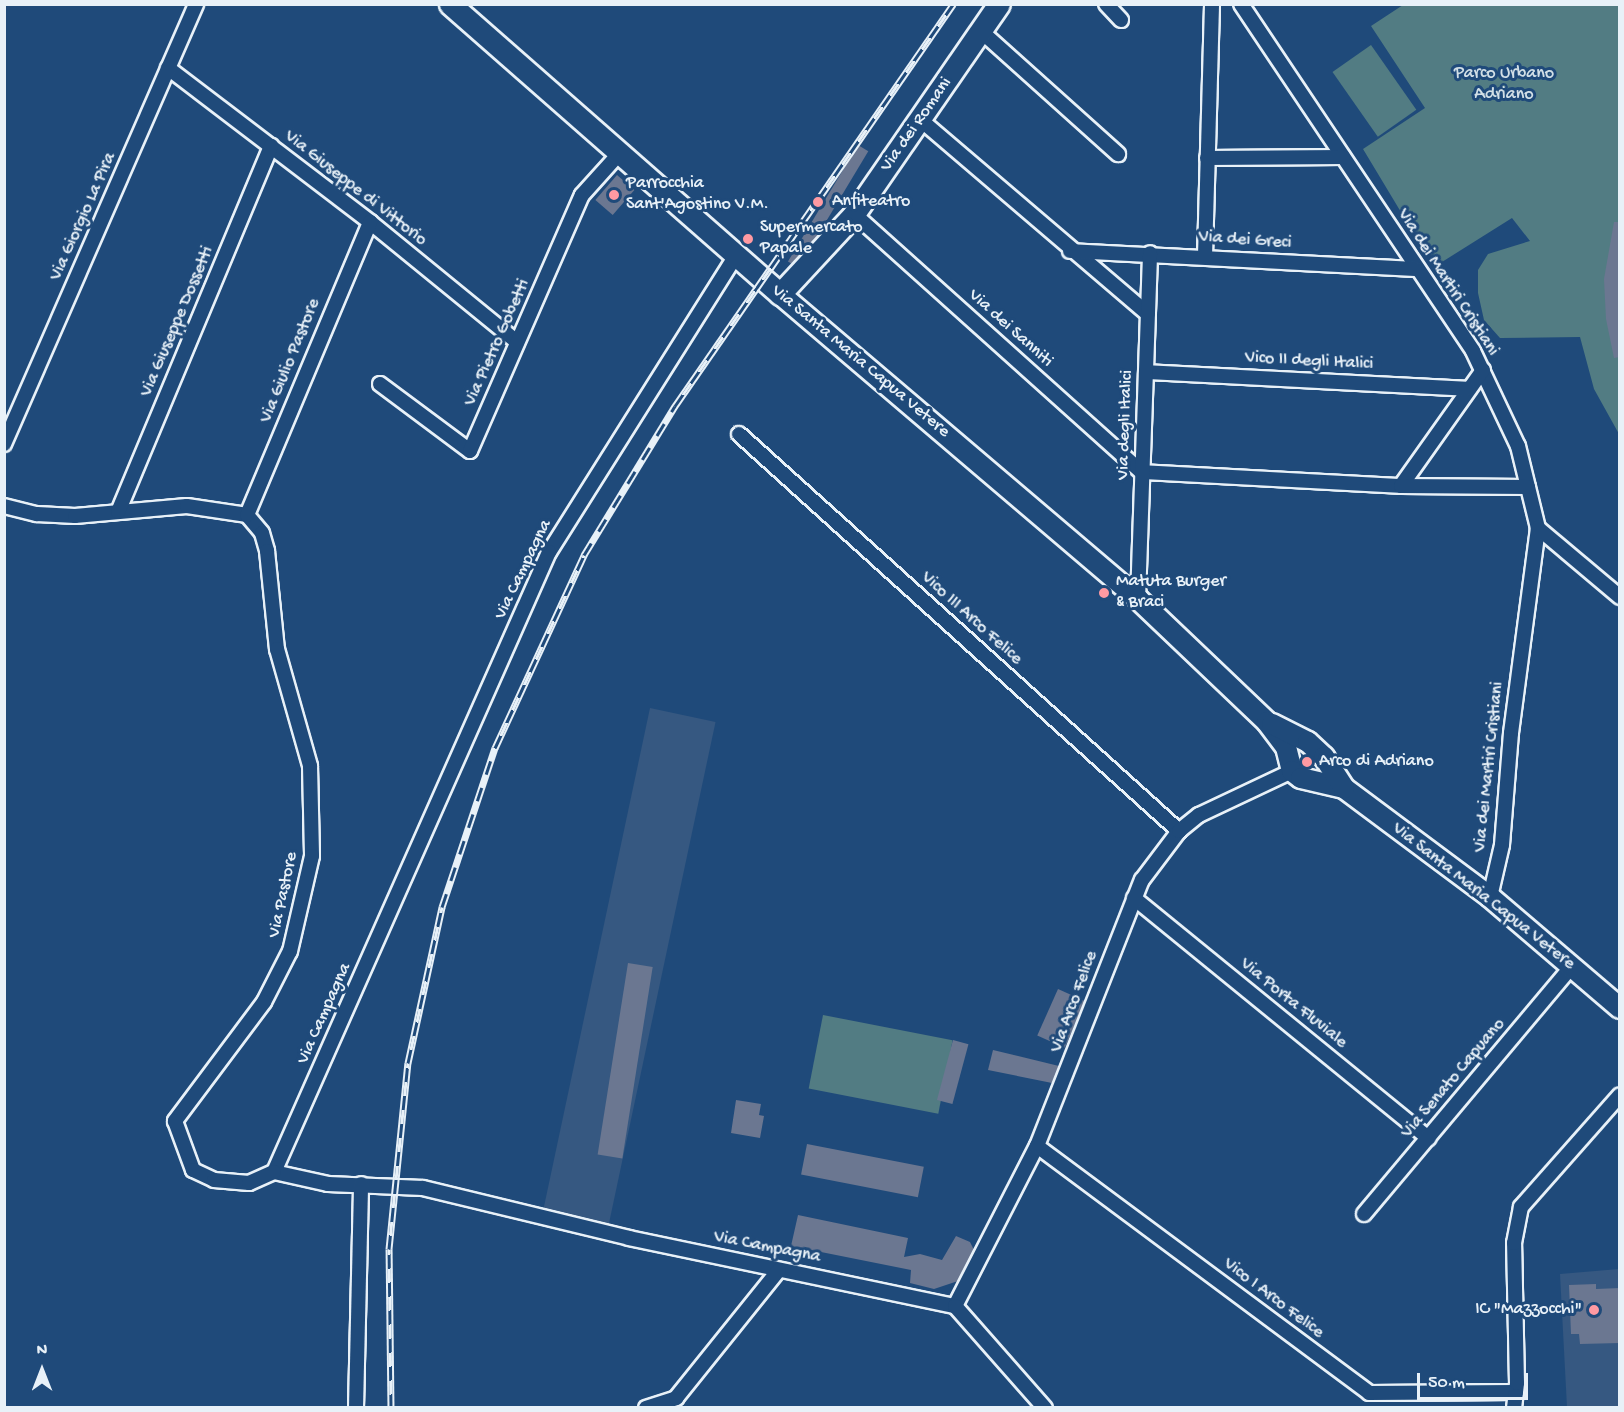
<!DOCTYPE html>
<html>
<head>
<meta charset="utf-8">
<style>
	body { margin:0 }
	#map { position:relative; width:1624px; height:1412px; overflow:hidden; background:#1f4a7a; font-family:"Gochi Hand",sans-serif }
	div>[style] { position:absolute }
	.built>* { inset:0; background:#365881; transform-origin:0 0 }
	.green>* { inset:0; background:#527c83; transform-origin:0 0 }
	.building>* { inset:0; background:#6b7791; transform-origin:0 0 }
	.roads { filter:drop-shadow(2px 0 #e8f1f8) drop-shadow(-2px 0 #e8f1f8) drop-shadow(0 2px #e8f1f8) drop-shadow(0 -2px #e8f1f8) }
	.street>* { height:14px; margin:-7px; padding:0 7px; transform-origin:7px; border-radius:7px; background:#1f4a7a }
	.secondary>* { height:20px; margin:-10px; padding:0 10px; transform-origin:10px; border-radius:10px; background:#1f4a7a }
	.primary>* { height:21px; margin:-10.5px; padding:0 10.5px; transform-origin:10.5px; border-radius:10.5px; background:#1f4a7a }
	.rail>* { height:7px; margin-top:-3.5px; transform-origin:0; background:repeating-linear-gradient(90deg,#1f4a7a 0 14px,#e8f1f8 0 28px); box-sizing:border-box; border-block:2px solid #e8f1f8 }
	.dots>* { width:16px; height:16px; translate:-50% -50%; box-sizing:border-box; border:3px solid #1f4a7a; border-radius:50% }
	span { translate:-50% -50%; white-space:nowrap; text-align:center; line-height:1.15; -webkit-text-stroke:6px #1f4a7a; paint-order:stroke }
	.park-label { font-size:18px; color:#d2dfe6 }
	.street-label { font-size:18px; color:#e8f1f8 }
	.poi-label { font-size:18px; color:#e8f1f8 }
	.left { translate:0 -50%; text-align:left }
	.right { translate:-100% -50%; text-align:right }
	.frame { position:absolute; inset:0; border:6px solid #e8f1f8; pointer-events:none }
	.north { position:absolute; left:12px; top:1340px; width:60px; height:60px; -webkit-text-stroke:4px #1f4a7a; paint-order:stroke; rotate:0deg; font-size:16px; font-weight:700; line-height:24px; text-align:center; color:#e8f1f8 }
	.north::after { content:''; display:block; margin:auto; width:21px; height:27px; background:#e8f1f8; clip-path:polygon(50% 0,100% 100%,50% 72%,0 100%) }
	.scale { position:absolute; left:1417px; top:1373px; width:111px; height:27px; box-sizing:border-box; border:3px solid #e8f1f8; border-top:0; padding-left:8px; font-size:18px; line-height:21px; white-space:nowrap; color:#e8f1f8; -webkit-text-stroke:4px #1f4a7a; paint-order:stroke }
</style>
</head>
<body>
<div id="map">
	<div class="built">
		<i style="left:650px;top:708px;width:67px;height:513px;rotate:12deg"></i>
		<i style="clip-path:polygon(1619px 1269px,1619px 1407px,1567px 1407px,1560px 1274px)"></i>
	</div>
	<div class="green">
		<i style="clip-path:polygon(1403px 5px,1619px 5px,1619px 434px,1594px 389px,1580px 337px,1500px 338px,1484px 320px,1478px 293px,1478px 270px,1488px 254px,1530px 241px,1512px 218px,1434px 267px,1363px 149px,1425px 108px,1371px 26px)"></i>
		<i style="left:1371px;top:45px;width:79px;height:47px;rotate:55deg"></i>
		<i style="left:823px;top:1015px;width:132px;height:75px;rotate:11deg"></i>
	</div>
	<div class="building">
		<i style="left:858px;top:145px;width:12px;height:136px;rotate:31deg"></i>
		<i style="left:617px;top:175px;width:23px;height:33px;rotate:41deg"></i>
		<i style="clip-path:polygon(1614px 222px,1620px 222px,1620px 357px,1614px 358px,1606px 319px,1604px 279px)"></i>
		<i style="left:628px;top:963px;width:25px;height:194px;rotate:9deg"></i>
		<i style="left:1058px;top:989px;width:30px;height:51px;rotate:24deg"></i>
		<i style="left:953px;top:1040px;width:16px;height:62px;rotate:15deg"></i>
		<i style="clip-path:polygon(993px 1050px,1059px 1066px,1052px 1083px,988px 1070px)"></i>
		<i style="clip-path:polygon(736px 1100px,761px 1104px,759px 1115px,764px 1116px,760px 1138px,731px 1133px)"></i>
		<i style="left:807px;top:1144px;width:119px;height:31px;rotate:11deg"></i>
		<i style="clip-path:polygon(798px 1215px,908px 1238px,904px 1257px,920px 1254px,942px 1260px,956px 1236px,970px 1242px,974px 1250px,958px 1281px,934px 1289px,910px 1283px,911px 1270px,791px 1246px)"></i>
		<i style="clip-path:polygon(1596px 1284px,1596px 1289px,1620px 1288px,1620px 1343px,1580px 1344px,1579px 1334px,1571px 1334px,1569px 1285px)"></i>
	</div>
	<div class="roads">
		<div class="street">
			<i style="left:1106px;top:4px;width:22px;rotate:47deg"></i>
			<i style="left:1241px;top:4px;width:417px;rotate:56.2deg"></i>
			<i style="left:1473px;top:351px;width:105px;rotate:64.7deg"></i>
			<i style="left:1518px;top:446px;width:84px;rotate:76.3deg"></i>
			<i style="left:1538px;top:528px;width:207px;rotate:97.5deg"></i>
			<i style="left:1511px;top:733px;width:112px;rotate:94.6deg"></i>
			<i style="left:1502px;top:845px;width:53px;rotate:103deg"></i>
			<i style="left:982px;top:32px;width:183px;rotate:41.9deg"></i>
			<i style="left:168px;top:68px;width:254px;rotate:37.3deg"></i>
			<i style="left:370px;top:222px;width:190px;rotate:39.2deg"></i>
			<i style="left:922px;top:121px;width:297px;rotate:40.5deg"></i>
			<i style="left:1207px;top:158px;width:136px;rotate:-0.4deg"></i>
			<i style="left:854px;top:214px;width:387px;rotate:41.9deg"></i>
			<i style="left:1142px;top:472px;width:259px;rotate:3.1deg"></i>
			<i style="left:1070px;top:251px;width:348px;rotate:3deg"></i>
			<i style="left:1205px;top:256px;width:252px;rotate:-88.4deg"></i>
			<i style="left:735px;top:257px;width:349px;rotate:122.2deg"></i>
			<i style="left:549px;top:552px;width:678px;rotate:113.92deg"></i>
			<i style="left:274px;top:1172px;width:55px;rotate:12.5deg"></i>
			<i style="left:328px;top:1184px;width:95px;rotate:2.4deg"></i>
			<i style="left:423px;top:1188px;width:212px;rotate:13.6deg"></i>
			<i style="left:629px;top:1238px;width:333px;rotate:11.8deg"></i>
			<i style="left:1483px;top:370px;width:142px;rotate:125.3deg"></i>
			<i style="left:1401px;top:486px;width:127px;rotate:0.5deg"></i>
			<i style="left:1146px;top:372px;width:323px;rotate:3deg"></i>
			<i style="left:380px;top:384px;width:112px;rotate:36.7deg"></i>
			<i style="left:470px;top:451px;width:279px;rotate:-66.4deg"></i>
			<i style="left:582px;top:195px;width:54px;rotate:-48deg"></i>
			<i style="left:739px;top:434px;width:593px;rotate:42.06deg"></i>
			<i style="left:4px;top:444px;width:480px;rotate:-66.4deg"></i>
			<i style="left:4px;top:506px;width:34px;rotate:14deg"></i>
			<i style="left:37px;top:514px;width:38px;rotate:3deg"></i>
			<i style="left:75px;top:516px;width:112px;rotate:-5.1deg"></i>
			<i style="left:187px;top:506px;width:61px;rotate:8.5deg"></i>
			<i style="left:247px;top:515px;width:23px;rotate:50deg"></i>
			<i style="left:262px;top:533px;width:19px;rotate:74deg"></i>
			<i style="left:267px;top:551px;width:99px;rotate:84.2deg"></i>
			<i style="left:277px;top:649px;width:122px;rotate:74.2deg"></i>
			<i style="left:310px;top:766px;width:90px;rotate:88.7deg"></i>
			<i style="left:312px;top:856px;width:98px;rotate:103deg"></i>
			<i style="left:290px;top:951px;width:57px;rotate:117deg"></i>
			<i style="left:264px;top:1002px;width:149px;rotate:126.8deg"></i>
			<i style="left:175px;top:1121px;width:52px;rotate:69.8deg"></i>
			<i style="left:193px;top:1170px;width:23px;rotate:25deg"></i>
			<i style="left:214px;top:1180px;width:35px;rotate:5deg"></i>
			<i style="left:249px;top:1183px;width:27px;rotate:-24deg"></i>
			<i style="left:118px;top:512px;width:397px;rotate:-67.3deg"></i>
			<i style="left:247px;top:515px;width:318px;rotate:-67.2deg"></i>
			<i style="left:1538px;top:528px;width:107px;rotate:40.1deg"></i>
			<i style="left:1138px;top:599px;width:346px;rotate:-88deg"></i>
			<i style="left:1134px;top:898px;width:380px;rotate:39.2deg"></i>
			<i style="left:1037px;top:1146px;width:414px;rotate:36.6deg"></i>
			<i style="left:1369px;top:1393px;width:147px;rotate:-0.4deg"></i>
			<i style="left:1364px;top:1214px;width:322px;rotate:-50deg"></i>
			<i style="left:955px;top:1306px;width:180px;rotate:-62.9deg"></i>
			<i style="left:1037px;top:1146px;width:286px;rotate:-68.5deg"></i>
			<i style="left:1142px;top:880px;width:61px;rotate:-52.9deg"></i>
			<i style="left:1179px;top:831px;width:26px;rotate:-39deg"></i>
			<i style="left:1199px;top:815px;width:103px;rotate:-25.3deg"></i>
			<i style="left:955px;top:1306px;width:136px;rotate:48.6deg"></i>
			<i style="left:356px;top:1408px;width:224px;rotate:-88.7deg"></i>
			<i style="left:646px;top:1408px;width:32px;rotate:-18deg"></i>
			<i style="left:676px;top:1398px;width:164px;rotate:-51.2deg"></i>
			<i style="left:1514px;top:1408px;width:25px;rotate:-83deg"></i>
			<i style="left:1517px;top:1383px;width:140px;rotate:-91.2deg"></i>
			<i style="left:1514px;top:1243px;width:37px;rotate:-79deg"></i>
			<i style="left:1521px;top:1207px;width:149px;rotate:-48.5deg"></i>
		</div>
		<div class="secondary">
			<i style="left:780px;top:294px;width:470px;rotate:40.4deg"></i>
			<i style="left:1138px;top:599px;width:178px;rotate:43.6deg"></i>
			<i style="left:1267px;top:722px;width:31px;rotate:53deg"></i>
			<i style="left:1286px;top:747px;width:25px;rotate:76deg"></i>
			<i style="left:1292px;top:771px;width:11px;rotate:38deg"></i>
			<i style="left:1301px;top:778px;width:44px;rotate:13.1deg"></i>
			<i style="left:1344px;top:788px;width:182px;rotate:36.7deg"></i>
			<i style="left:1490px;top:897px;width:171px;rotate:40.5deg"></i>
			<i style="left:1272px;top:724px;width:40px;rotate:26.6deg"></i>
			<i style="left:1308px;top:742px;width:22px;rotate:43deg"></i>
			<i style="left:1324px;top:757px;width:37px;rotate:57deg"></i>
		</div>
		<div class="primary">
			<i style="left:450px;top:4px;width:439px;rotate:41.3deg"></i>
			<i style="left:780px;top:294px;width:109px;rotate:-47.2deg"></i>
			<i style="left:854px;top:214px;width:255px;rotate:-55.4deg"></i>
		</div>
	</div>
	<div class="rail">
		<i style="left:391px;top:1408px;width:159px;rotate:-90.7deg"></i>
		<i style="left:389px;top:1249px;width:187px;rotate:-84.2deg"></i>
		<i style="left:408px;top:1063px;width:160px;rotate:-77.7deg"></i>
		<i style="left:442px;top:907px;width:168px;rotate:-71.6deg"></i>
		<i style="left:495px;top:748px;width:213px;rotate:-65.2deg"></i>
		<i style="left:584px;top:555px;width:175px;rotate:-58.6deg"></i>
		<i style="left:675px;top:406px;width:489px;rotate:-55.3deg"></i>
	</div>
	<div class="dots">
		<i style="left:614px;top:195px;background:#ff9aa2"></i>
		<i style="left:818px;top:202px;background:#ff9aa2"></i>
		<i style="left:748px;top:239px;background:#ff9aa2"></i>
		<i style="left:1104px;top:593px;background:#ff9aa2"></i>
		<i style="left:1307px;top:762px;background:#ff9aa2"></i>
		<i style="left:1594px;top:1310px;background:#ff9aa2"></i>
	</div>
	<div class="park-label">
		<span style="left:1504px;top:85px">Parco Urbano<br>Adriano</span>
	</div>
	<div class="street-label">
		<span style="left:917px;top:125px;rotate:-55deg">Via dei Romani</span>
		<span style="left:355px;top:189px;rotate:38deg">Via Giuseppe di Vittorio</span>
		<span style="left:84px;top:217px;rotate:-66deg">Via Giorgio La Pira</span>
		<span style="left:1245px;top:241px;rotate:4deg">Via dei Greci</span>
		<span style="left:1447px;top:283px;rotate:57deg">Via dei Martiri Cristiani</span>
		<span style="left:178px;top:322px;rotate:-67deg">Via Giuseppe Dossetti</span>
		<span style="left:1010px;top:329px;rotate:42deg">Via dei Sanniti</span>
		<span style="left:498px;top:343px;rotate:-66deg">Via Pietro Gobetti</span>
		<span style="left:291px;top:361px;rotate:-68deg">Via Giulio Pastore</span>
		<span style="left:860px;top:362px;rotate:40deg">Via Santa Maria Capua Vetere</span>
		<span style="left:1309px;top:362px;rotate:3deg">Vico II degli Italici</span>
		<span style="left:1126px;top:425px;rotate:-88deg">Via degli Italici</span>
		<span style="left:524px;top:570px;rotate:-64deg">Via Campagna</span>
		<span style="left:971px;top:619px;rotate:42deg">Vico III Arco Felice</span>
		<span style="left:1490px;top:767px;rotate:-84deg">Via dei Martiri Cristiani</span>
		<span style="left:284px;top:895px;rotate:-78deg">Via Pastore</span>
		<span style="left:1483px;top:897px;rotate:38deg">Via Santa Maria Capua Vetere</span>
		<span style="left:1075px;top:1002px;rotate:-70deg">Via Arco Felice</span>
		<span style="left:1293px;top:1004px;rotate:39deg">Via Porta Fluviale</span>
		<span style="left:325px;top:1014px;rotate:-66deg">Via Campagna</span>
		<span style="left:1454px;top:1079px;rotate:-50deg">Via Senato Capuano</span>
		<span style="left:767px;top:1248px;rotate:11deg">Via Campagna</span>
		<span style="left:1273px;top:1299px;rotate:37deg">Vico I Arco Felice</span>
	</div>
	<div class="poi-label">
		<span class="left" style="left:626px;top:195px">Parrocchia<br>Sant'Agostino V.M.</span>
		<span class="left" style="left:832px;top:202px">Anfiteatro</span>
		<span class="left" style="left:760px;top:239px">Supermercato<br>Papale</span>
		<span class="left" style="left:1116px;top:593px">Matuta Burger<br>&amp; Braci</span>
		<span class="left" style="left:1319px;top:762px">Arco di Adriano</span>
		<span class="right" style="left:1582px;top:1310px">IC "Mazzocchi"</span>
	</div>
	<div class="frame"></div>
	<div class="north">N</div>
	<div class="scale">50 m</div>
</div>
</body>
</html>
